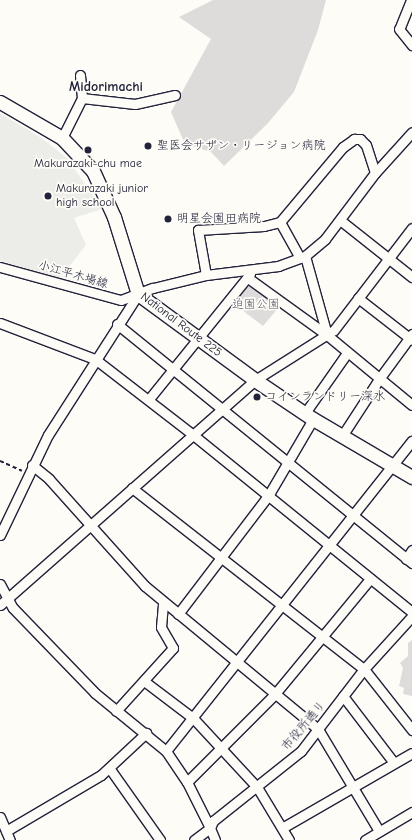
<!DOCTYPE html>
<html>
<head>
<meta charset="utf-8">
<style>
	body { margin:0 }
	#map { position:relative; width:412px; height:840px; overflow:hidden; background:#fdfcf7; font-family:"Comic Neue","Klee One",sans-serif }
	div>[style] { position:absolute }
	.built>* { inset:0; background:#ecece9 }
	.green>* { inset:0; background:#dddcdb }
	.path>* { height:1.5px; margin-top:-0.75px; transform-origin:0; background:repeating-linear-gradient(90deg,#22223b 0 4px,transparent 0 7px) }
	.roads { filter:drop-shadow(1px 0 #22223b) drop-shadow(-1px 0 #22223b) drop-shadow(0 1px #22223b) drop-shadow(0 -1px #22223b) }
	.minor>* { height:9px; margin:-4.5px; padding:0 4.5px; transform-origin:4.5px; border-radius:4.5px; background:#fdfcf7 }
	.highway>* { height:13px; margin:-6.5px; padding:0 6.5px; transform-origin:6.5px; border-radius:6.5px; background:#fdfcf7 }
	.dots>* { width:11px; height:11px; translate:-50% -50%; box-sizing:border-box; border:2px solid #fdfcf7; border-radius:50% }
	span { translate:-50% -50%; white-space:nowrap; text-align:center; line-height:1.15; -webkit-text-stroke:3.5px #fdfcf7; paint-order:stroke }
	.poi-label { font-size:12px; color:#22223b }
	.left { translate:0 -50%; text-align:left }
	.street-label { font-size:12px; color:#22223b }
	.park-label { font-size:12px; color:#5a5a6b }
	.quarter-label { font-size:14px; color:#22223b; font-weight:700 }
</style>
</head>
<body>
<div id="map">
	<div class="built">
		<i style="clip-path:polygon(0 113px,43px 139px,68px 159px,102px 209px,74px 218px,86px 245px,60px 278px,0 261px)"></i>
	</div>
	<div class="green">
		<i style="clip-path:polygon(213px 0,326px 0,318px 30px,294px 92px,268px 123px,224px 166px,211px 152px,185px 144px,171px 112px,211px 39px,179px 17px)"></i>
		<i style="clip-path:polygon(253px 286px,279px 307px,263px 326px,233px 303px,246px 287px)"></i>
		<i style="clip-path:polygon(412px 640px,412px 696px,403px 694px,404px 688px,399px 686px,403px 668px,400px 663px,408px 656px,408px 643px)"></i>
	</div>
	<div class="path">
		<i style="left:0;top:461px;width:24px;rotate:24deg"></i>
	</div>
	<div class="roads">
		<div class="minor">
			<i style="left:411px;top:0;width:31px;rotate:112deg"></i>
			<i style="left:399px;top:29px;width:21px;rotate:51deg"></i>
			<i style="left:82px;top:98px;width:53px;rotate:6.5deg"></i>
			<i style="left:135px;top:104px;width:41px;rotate:-12.7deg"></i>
			<i style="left:62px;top:138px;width:45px;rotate:-63.4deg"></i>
			<i style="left:82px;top:98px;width:23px;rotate:-95deg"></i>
			<i style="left:340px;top:220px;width:92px;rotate:38.4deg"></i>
			<i style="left:280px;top:222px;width:41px;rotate:60.9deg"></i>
			<i style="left:305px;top:256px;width:82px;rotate:74.4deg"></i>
			<i style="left:0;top:267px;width:125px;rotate:15.3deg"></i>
			<i style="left:121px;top:300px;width:34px;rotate:-21deg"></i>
			<i style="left:153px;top:288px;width:55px;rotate:-13.8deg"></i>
			<i style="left:206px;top:275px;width:73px;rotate:-7.1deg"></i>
			<i style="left:278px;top:266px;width:29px;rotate:-20deg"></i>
			<i style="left:305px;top:256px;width:26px;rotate:-40deg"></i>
			<i style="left:325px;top:239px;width:83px;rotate:-52.9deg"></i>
			<i style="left:375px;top:173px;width:55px;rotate:-47.9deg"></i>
			<i style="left:206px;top:275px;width:46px;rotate:-100.1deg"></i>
			<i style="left:198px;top:230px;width:66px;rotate:-3.5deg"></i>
			<i style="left:264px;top:226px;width:16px;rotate:-14deg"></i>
			<i style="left:280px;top:222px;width:98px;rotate:-50deg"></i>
			<i style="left:343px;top:147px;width:14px;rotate:-36deg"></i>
			<i style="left:354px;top:139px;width:6px"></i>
			<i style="left:360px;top:139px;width:8px;rotate:45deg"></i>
			<i style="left:366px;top:145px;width:29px;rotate:72deg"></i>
			<i style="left:248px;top:278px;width:97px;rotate:35.8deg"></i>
			<i style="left:327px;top:335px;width:110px;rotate:39.5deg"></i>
			<i style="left:358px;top:298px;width:68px;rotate:37.9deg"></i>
			<i style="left:0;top:323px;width:102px;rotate:20.8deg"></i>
			<i style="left:95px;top:359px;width:123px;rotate:37.7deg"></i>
			<i style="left:192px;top:434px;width:283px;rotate:39deg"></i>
			<i style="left:117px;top:324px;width:380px;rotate:39deg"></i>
			<i style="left:149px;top:399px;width:161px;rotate:-51.1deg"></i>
			<i style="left:305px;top:413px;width:73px;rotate:-55deg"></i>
			<i style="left:342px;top:436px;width:68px;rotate:-57deg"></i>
			<i style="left:379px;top:379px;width:56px;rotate:-53.7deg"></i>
			<i style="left:32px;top:465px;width:22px;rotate:39deg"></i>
			<i style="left:49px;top:479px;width:144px;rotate:48.1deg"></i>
			<i style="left:145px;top:586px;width:224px;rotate:39.6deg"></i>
			<i style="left:318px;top:729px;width:119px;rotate:59.1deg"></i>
			<i style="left:132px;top:488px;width:294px;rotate:38deg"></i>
			<i style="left:364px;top:669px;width:78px;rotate:51.8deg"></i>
			<i style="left:0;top:535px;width:111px;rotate:-64.4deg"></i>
			<i style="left:48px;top:435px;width:167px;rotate:-57.4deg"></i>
			<i style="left:406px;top:559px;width:11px;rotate:-56deg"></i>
			<i style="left:0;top:584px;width:27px;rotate:62deg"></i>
			<i style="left:13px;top:608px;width:118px;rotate:46deg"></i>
			<i style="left:95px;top:693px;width:92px;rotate:39.2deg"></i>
			<i style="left:166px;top:751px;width:37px;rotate:56deg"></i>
			<i style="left:187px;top:782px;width:51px;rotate:63.4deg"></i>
			<i style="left:210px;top:828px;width:20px;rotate:143deg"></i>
			<i style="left:0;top:605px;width:340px;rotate:-41.4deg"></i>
			<i style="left:255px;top:380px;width:93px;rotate:-32.3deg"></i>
			<i style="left:334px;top:330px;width:128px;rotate:-52.6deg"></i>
			<i style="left:178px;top:614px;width:148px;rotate:-52.7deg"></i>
			<i style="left:268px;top:496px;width:89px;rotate:-59.7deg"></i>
			<i style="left:144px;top:681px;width:61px;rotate:37.1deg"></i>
			<i style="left:193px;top:718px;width:94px;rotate:47.2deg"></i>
			<i style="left:257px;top:787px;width:62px;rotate:58.9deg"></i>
			<i style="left:343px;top:696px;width:84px;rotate:52.7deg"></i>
			<i style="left:116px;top:711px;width:85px;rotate:-47.9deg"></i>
			<i style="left:173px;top:648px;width:24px;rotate:-120deg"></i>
			<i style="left:161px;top:627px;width:25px;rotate:-85deg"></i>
			<i style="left:166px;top:751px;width:396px;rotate:-51.6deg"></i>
			<i style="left:110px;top:769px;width:87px;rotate:54.8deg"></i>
			<i style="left:187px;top:782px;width:123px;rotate:-45deg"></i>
			<i style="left:274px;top:695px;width:151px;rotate:-50.4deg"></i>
			<i style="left:0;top:817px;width:25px;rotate:67deg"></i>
			<i style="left:282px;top:828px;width:150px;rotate:-30deg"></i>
			<i style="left:6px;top:831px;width:110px;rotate:-30.5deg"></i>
			<i style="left:101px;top:775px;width:62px;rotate:-43deg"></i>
			<i style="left:215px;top:840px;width:13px;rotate:-113deg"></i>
			<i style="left:210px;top:828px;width:8px;rotate:-67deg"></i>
			<i style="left:213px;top:821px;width:112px;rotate:-38.5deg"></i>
			<i style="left:301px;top:751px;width:103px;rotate:-52.5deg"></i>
			<i style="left:364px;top:669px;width:72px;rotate:-47.8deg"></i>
			<i style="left:365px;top:840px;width:55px;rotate:-30.8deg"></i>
		</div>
		<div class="highway">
			<i style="left:0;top:102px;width:72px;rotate:30.1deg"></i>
			<i style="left:62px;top:138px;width:45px;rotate:46.8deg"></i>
			<i style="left:93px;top:171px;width:51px;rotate:65.5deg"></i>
			<i style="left:114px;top:217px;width:81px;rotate:72.7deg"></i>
			<i style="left:138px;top:294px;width:145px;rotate:36.3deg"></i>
			<i style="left:255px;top:380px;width:70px;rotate:33.9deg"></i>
			<i style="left:313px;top:419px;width:115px;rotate:30.4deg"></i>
		</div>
	</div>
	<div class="dots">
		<i style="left:148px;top:146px;background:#22223b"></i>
		<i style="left:88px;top:150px;background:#22223b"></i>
		<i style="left:48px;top:196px;background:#22223b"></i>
		<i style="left:168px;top:219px;background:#22223b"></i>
		<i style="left:257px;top:397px;background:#22223b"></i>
	</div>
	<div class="poi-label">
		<span class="left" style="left:157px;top:146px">聖医会サザン・リージョン病院</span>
		<span style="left:88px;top:164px">Makurazaki-chu mae</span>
		<span class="left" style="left:56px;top:196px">Makurazaki junior<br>high school</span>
		<span class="left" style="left:177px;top:219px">明星会園田病院</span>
		<span class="left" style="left:265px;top:397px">コインランドリー深水</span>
	</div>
	<div class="street-label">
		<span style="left:73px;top:275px;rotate:16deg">小江平木場線</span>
		<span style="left:181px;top:325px;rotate:37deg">National Route 225</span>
		<span style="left:304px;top:726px;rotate:-50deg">市役所通り</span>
	</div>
	<div class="park-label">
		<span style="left:256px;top:305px">迫園公園</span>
	</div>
	<div class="quarter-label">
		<span style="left:106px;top:87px">Midorimachi</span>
	</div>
</div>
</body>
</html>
